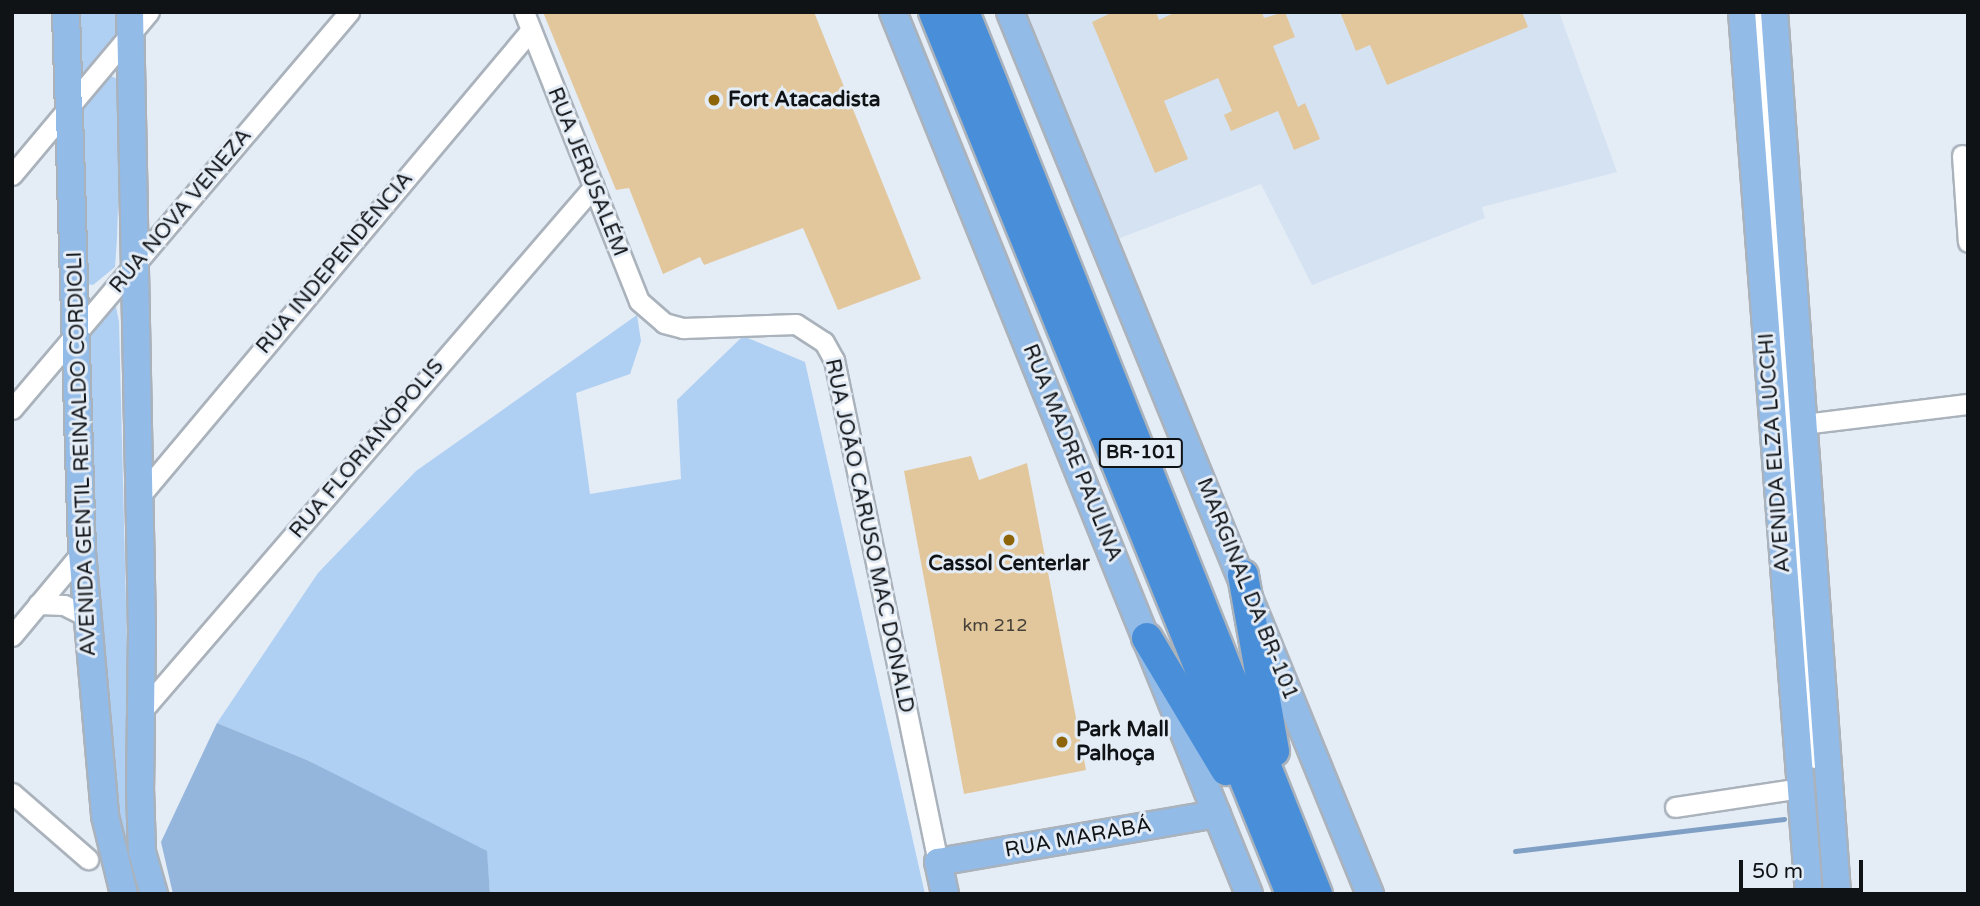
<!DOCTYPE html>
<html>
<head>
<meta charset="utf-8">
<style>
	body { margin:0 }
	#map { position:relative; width:1980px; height:906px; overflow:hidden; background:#e4ecf6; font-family:"Varela Round",sans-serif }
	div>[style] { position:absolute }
	.built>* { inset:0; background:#d5e2f2 }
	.green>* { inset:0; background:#afcff3 }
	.forest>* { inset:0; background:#95b6dc }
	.stream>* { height:5px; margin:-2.5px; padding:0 2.5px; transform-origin:2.5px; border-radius:2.5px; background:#7fa0c4 }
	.building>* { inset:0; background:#e3c79c }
	.roads { filter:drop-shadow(2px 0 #aab2bc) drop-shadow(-2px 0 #aab2bc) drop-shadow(0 2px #aab2bc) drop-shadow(0 -2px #aab2bc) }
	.minor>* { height:19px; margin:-9.5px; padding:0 9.5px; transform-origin:9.5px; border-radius:9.5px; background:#fff }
	.major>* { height:26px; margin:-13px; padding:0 13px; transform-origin:13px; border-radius:13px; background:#92bbe8 }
	.highway>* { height:30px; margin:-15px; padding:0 15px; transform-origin:15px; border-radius:15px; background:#498ed8 }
	.dots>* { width:19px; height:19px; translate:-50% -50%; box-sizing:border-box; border:4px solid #e4ecf6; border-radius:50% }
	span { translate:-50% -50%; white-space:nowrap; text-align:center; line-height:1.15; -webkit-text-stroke:6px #e4ecf6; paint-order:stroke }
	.number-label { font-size:18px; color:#454038 }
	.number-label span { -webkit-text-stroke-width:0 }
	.shield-label span { padding:2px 5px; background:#e4ecf6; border:2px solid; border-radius:5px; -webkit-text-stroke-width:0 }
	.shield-label { font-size:19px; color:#101316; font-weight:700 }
	.poi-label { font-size:21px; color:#101316; font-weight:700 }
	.left { translate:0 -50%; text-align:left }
	.street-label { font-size:21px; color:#101316 }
	.frame { position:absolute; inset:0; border:14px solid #101316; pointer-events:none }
	.scale { position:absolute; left:1739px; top:860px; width:124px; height:32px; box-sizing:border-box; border:4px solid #101316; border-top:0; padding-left:9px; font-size:21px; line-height:24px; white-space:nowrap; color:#101316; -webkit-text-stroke:5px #e4ecf6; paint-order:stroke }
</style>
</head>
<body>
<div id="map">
	<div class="built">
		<i style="clip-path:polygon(1019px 12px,1559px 12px,1617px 172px,1482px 207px,1485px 218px,1312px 285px,1261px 184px,1115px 240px)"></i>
	</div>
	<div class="green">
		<i style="clip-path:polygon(72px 12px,121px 12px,117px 37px,78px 83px)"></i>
		<i style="clip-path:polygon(106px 74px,122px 81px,117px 238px,115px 267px,93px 285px,87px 284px,78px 106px)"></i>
		<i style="clip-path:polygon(115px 302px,119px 322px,129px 725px,138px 879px,120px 835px,96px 642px,83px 334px)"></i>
		<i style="clip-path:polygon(637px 315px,641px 341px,630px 374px,576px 393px,590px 494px,681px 479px,677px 400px,743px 336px,805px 362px,925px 894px,490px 894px,487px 856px,307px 760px,217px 723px,318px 573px,416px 471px)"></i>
	</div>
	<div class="forest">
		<i style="clip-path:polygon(217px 723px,307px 760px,487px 851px,490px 894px,173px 894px,161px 842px)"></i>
	</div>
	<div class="stream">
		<i style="left:1515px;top:851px;width:271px;rotate:-6.8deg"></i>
	</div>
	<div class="building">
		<i style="clip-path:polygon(543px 12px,814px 12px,921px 279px,838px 310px,803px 228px,704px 265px,700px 257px,663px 274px,629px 188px,616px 190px)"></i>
		<i style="clip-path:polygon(1113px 12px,1156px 12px,1159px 20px,1176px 12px,1262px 12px,1264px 18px,1285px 12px,1295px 37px,1273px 46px,1298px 107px,1305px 103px,1320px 139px,1294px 150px,1278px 111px,1231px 131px,1224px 115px,1232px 111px,1218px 78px,1164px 101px,1188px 159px,1155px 173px,1092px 22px)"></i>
		<i style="clip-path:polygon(1340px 12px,1522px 12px,1528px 27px,1387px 85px,1370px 45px,1356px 51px)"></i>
		<i style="clip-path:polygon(971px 456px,979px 480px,1027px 463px,1086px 770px,964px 794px,904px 471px)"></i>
	</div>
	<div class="roads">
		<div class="minor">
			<i style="left:524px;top:12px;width:311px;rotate:68.3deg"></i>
			<i style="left:639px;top:301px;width:33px;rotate:41deg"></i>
			<i style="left:664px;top:323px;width:20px;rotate:15deg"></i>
			<i style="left:683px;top:328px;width:113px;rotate:-2deg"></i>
			<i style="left:796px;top:324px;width:33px;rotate:33deg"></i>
			<i style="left:824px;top:342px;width:21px;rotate:61deg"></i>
			<i style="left:834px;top:360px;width:513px;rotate:78.3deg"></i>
			<i style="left:1757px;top:12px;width:748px;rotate:85.63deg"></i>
			<i style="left:1962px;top:155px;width:87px;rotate:86.1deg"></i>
			<i style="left:12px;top:175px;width:213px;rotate:-50deg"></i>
			<i style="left:12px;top:409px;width:521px;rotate:-49.67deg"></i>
			<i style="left:1804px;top:424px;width:165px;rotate:-7deg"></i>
			<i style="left:140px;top:496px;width:607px;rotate:-50.01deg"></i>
			<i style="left:38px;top:604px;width:26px;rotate:2deg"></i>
			<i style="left:64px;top:605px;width:25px;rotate:27deg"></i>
			<i style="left:12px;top:636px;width:109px;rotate:-50.2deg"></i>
			<i style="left:141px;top:712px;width:694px;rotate:-49.26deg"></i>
			<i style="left:12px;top:793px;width:101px;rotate:41deg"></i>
			<i style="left:1675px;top:807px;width:127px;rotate:-8.6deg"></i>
		</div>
		<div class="major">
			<i style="left:66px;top:12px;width:540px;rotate:88.3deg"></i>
			<i style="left:82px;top:552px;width:265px;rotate:85deg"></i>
			<i style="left:105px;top:816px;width:80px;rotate:76.3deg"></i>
			<i style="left:130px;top:12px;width:619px;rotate:88.89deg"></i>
			<i style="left:142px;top:631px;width:157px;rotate:90.7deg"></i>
			<i style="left:140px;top:788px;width:64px;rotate:88.2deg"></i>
			<i style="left:142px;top:852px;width:44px;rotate:74.1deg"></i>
			<i style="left:893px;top:12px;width:951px;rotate:68.02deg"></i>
			<i style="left:1010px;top:12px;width:953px;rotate:67.8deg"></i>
			<i style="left:1742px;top:12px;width:885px;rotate:85.66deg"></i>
			<i style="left:1774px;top:12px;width:884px;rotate:85.91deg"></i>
			<i style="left:945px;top:894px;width:33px;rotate:-102deg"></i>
			<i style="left:938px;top:862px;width:283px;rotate:-9.8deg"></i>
		</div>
		<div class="highway">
			<i style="left:934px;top:12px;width:952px;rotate:67.96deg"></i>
			<i style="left:964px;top:12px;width:950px;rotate:68.19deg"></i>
			<i style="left:1243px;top:575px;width:179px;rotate:80deg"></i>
			<i style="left:1147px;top:638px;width:154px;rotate:59.1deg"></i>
		</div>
	</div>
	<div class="dots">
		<i style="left:714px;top:100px;background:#8e6409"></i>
		<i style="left:1009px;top:540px;background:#8e6409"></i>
		<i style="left:1062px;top:742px;background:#8e6409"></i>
	</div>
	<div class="number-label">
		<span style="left:995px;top:625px">km 212</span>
	</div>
	<div class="shield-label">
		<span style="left:1141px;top:453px">BR-101</span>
	</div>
	<div class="poi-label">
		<span class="left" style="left:728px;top:100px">Fort Atacadista</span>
		<span style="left:1009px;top:564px">Cassol Centerlar</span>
		<span class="left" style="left:1076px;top:742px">Park Mall<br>Palhoça</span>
	</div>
	<div class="street-label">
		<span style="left:587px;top:172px;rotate:68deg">RUA JERUSALÉM</span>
		<span style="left:181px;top:211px;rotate:-50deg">RUA NOVA VENEZA</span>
		<span style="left:335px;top:263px;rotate:-50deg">RUA INDEPENDÊNCIA</span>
		<span style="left:367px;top:449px;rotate:-50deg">RUA FLORIANÓPOLIS</span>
		<span style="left:1072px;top:453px;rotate:68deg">RUA MADRE PAULINA</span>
		<span style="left:1775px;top:453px;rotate:-94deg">AVENIDA ELZA LUCCHI</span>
		<span style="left:82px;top:454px;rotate:-92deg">AVENIDA GENTIL REINALDO CORDIOLI</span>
		<span style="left:869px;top:536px;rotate:78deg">RUA JOÃO CARUSO MAC DONALD</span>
		<span style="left:1247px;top:589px;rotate:68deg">MARGINAL DA BR-101</span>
		<span style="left:1078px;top:838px;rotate:-10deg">RUA MARABÁ</span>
	</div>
	<div class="frame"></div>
	<div class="scale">50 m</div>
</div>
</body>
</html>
